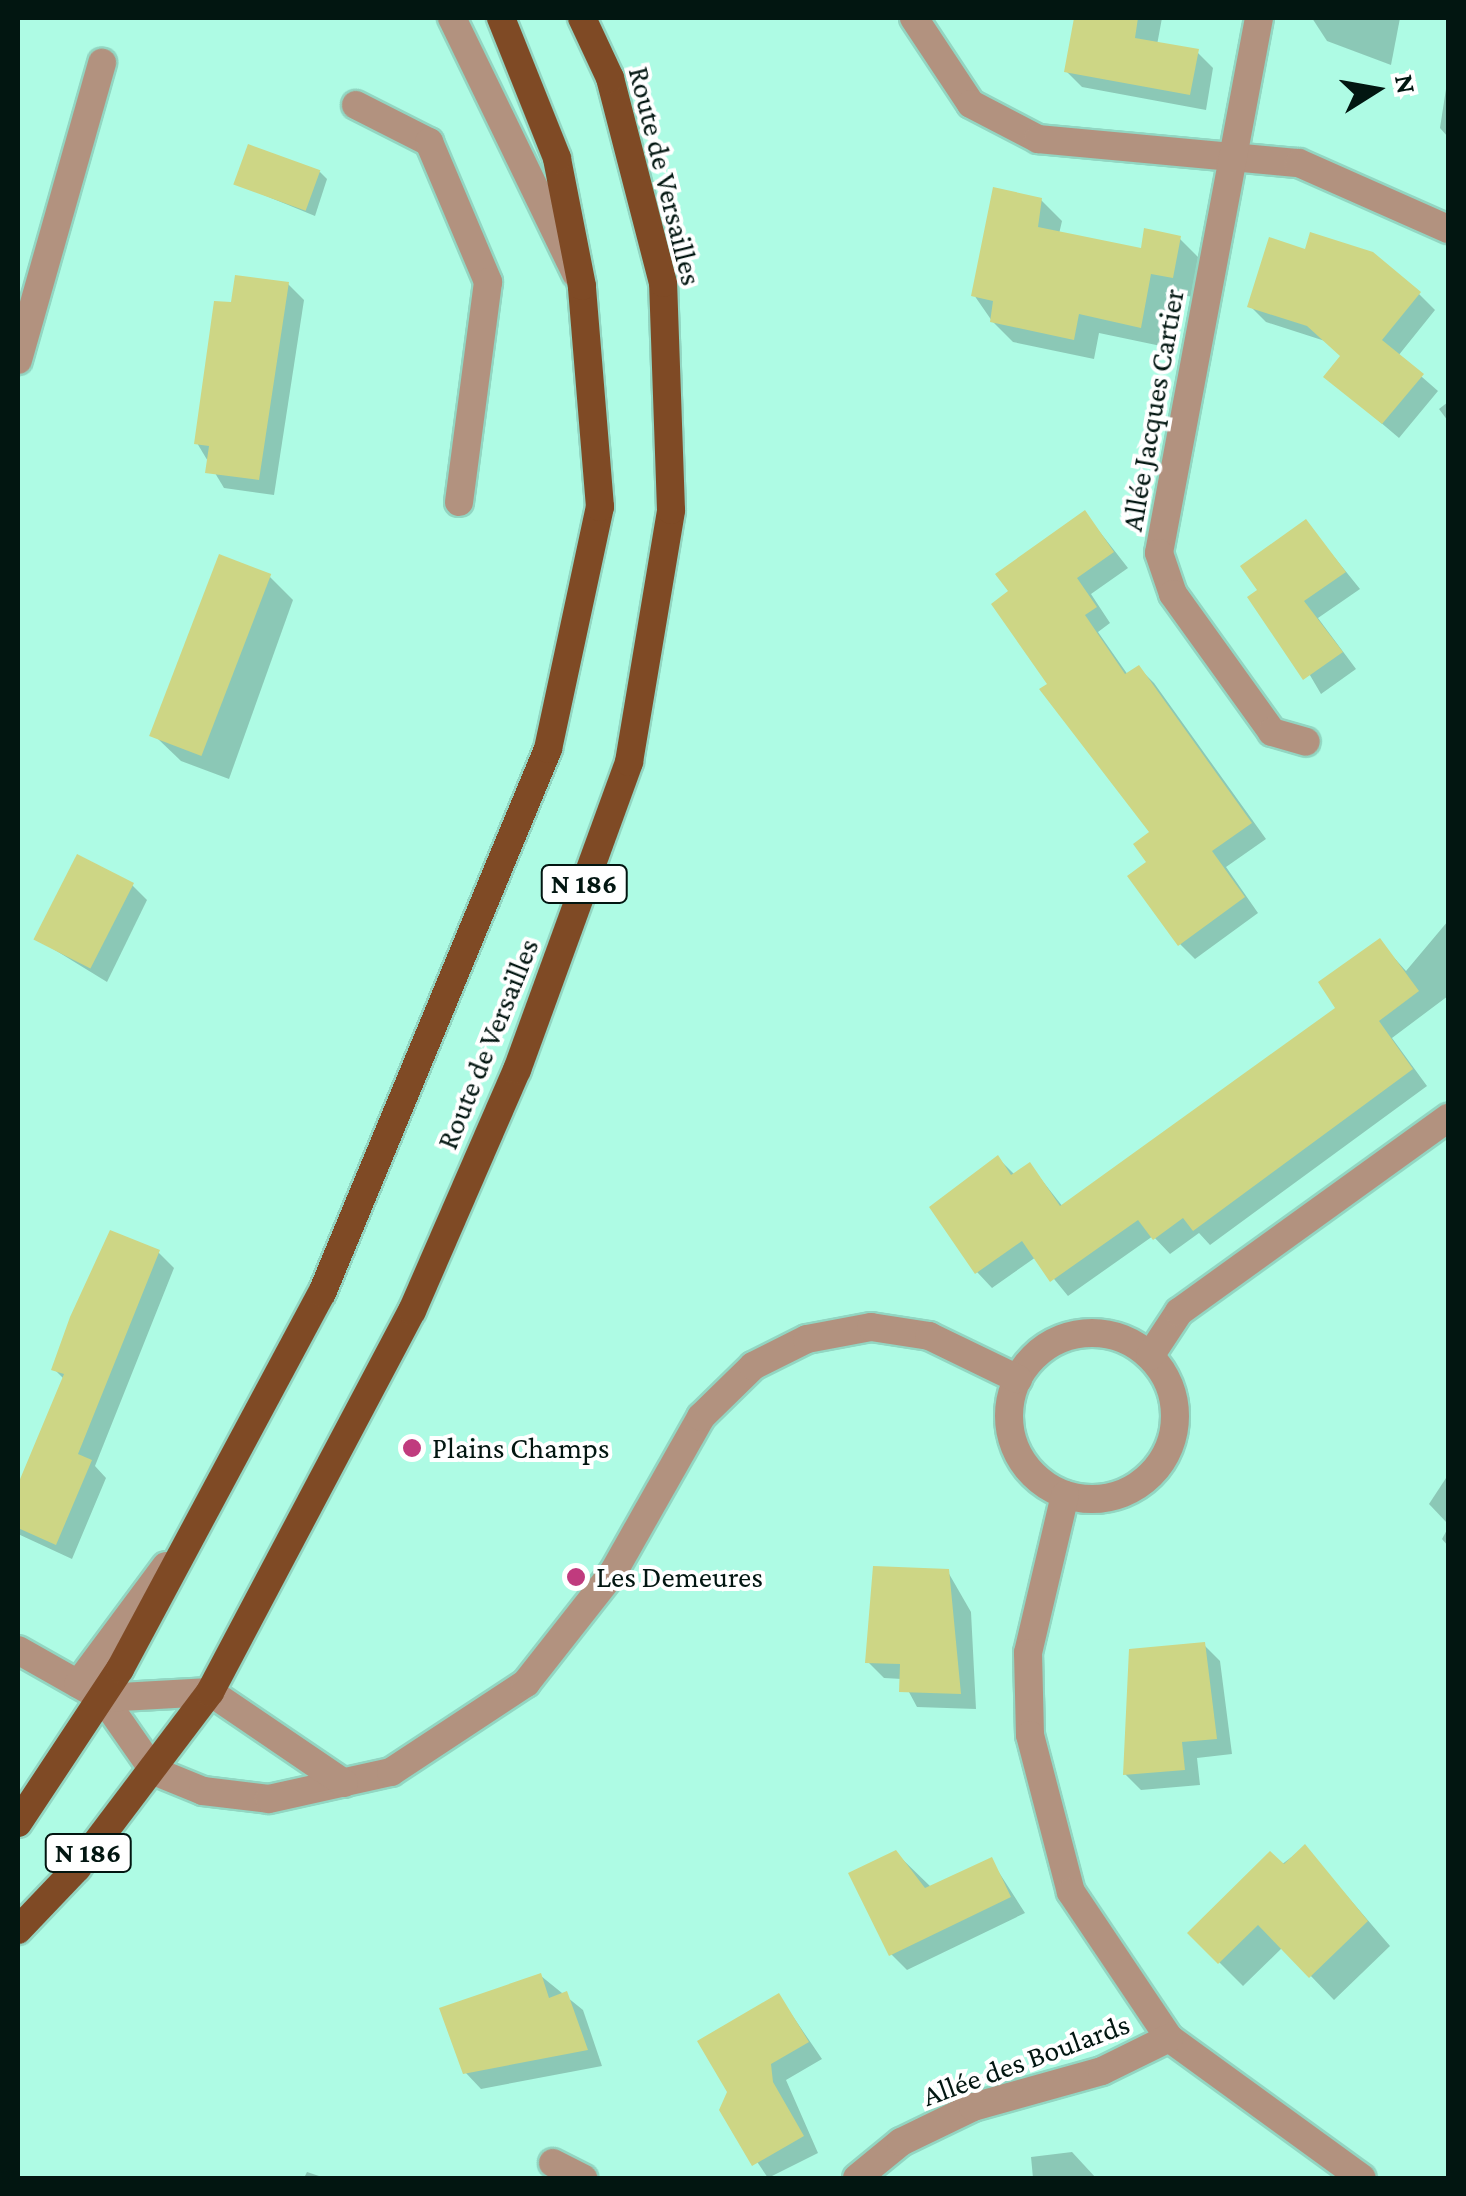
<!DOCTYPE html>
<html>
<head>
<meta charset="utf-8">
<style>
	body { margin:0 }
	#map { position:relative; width:1466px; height:2196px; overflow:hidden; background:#aefbe4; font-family:"Crimson Pro",serif }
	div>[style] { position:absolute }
	.shadow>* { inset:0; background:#0003 }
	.building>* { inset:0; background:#cdd685; transform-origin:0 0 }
	.roads { filter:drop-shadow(2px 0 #92d6c2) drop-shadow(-2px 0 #92d6c2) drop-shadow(0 2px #92d6c2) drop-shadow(0 -2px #92d6c2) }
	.minor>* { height:28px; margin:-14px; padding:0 14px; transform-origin:14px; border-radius:14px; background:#b2927f }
	.minor>.ring { margin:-14px; padding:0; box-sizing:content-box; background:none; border:28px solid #b2927f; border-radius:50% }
	.primary>* { height:28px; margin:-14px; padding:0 14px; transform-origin:14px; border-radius:14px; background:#7f4a25 }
	.dots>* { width:28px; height:28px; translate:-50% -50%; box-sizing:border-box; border:5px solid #fff; border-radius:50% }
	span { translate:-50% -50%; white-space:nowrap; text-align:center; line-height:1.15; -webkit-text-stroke:8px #fff; paint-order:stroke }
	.shield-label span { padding:2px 8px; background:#fff; border:2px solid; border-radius:8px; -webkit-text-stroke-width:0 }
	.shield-label { font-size:28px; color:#021611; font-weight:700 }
	.street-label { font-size:30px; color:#021611 }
	.poi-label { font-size:30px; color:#021611 }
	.left { translate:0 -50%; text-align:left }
	.frame { position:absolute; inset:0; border:20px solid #021611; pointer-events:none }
	.north { position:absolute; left:1326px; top:40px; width:100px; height:100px; -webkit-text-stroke:8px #fff; paint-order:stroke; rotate:79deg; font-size:28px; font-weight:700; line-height:40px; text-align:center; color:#021611 }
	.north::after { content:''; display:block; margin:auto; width:35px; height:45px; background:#021611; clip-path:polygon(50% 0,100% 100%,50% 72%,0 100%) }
</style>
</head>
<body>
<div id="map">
	<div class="shadow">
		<i style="clip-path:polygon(1076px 18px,1162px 18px,1157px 45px,1197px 52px,1213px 68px,1206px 110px,1082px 87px,1066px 71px)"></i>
		<i style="clip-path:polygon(1312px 18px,1400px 18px,1391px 65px,1327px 41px)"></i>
		<i style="clip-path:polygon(1448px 76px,1448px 137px,1440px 128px)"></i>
		<i style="clip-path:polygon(320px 172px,327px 179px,315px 216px,237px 184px)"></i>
		<i style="clip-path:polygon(1041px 200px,1062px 221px,1059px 234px,1143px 251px,1180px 239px,1200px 259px,1193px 297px,1171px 293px,1161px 346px,1099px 333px,1094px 359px,1013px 342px,992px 321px,974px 295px)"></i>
		<i style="clip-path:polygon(288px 284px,304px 300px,274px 495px,224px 488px,197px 443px,233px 305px)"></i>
		<i style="clip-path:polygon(1419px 294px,1435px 310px,1398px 356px,1438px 391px,1399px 438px,1327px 377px,1343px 357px,1325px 341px,1266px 322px,1250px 306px)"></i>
		<i style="clip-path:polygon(1448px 402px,1448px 421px,1439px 409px)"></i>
		<i style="clip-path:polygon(1085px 513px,1128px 568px,1091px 594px,1110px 623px,1098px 632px,1128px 675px,1139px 668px,1154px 683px,1266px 839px,1226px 867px,1258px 913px,1195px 959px,1180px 944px,1149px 863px,1153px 833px,1050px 684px,1011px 592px)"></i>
		<i style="clip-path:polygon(1306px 522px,1360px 589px,1318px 618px,1356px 669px,1321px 694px,1260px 590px)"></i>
		<i style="clip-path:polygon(269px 576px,293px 600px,229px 779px,181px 761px,157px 738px)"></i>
		<i style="clip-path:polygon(132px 885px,147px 900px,107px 982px,37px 939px)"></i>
		<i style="clip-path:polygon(1448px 921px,1448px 996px,1392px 1038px,1427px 1086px,1210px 1245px,1199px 1233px,1170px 1254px,1153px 1236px,1068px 1296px,1036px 1257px,992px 1288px,977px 1272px,998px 1158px,1015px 1175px,1030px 1165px,1063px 1207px,1339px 1008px,1380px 942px,1406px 971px)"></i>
		<i style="clip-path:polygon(158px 1252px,174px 1268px,95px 1466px,106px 1478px,72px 1559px,18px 1534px,18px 1490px,64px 1379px,54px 1369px)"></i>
		<i style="clip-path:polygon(1448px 1475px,1448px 1524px,1429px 1504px)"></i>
		<i style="clip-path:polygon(1448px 1528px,1448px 1546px,1442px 1539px)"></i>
		<i style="clip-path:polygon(948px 1572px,971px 1612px,976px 1709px,917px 1707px,902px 1679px,884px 1678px,868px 1662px)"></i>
		<i style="clip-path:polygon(1204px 1645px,1220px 1661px,1232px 1754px,1197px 1758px,1200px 1785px,1141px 1790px,1125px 1774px)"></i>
		<i style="clip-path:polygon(1305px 1847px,1390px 1946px,1334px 2000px,1283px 1947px,1243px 1986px,1190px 1933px)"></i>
		<i style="clip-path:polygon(896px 1853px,932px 1888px,991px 1860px,1025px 1913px,907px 1970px,891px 1954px)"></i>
		<i style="clip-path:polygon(541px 1976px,583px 2010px,602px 2066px,481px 2089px,465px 2072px)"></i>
		<i style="clip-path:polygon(779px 1996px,822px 2059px,786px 2080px,818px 2153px,768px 2178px,722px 2110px)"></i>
		<i style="clip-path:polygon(1072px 2152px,1096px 2178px,1033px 2178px,1031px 2157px)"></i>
		<i style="clip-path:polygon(307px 2172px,325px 2178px,304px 2178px)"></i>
	</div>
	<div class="building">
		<i style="clip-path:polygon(1074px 18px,1138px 18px,1135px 38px,1199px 49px,1190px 95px,1064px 72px)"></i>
		<i style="left:248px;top:144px;width:77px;height:43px;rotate:20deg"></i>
		<i style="clip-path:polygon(993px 187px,1042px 198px,1038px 227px,1141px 248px,1144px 228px,1181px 236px,1173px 278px,1151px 274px,1141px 328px,1079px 314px,1074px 340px,990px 322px,993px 301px,971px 296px)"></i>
		<i style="clip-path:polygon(1310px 232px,1373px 252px,1421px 292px,1382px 340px,1424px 374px,1382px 424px,1323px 377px,1340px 356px,1307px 326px,1247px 307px,1269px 237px,1305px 249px)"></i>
		<i style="clip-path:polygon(235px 275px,289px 282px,259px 480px,205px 473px,209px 446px,194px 444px,214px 301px,231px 302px)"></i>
		<i style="clip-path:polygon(1085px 510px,1114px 552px,1077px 578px,1097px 607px,1085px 615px,1125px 674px,1139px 665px,1252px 823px,1212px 851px,1245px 897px,1178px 946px,1127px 876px,1146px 862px,1133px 844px,1149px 832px,1039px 689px,1047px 684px,991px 604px,1008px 591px,995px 574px)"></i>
		<i style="clip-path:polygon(1306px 519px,1346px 572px,1304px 601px,1343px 652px,1303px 680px,1247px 597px,1257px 590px,1240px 566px)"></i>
		<i style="left:219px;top:554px;width:56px;height:195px;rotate:21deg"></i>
		<i style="left:77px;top:854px;width:64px;height:96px;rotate:27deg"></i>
		<i style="clip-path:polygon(1380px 938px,1419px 991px,1379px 1021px,1413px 1069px,1193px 1231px,1183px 1218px,1153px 1240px,1138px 1220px,1050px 1282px,1022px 1241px,975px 1274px,929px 1207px,998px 1155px,1011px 1175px,1030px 1162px,1060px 1206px,1335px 1008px,1318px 982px)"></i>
		<i style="clip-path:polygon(110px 1230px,160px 1250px,78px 1454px,92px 1460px,56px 1545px,18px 1528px,18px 1484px,64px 1374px,51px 1370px,70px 1317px)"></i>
		<i style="clip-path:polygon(873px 1566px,949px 1569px,961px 1694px,899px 1692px,900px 1664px,865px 1663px)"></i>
		<i style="clip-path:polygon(1205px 1642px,1217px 1739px,1182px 1742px,1185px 1770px,1123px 1775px,1129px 1649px)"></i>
		<i style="clip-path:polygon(1305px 1844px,1368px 1921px,1309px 1978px,1258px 1925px,1218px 1964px,1187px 1933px,1270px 1851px,1284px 1864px)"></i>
		<i style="clip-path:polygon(896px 1850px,925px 1888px,992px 1857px,1011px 1897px,889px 1956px,848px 1873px)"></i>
		<i style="clip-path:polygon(541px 1973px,549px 1998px,567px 1991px,588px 2050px,463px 2074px,439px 2008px)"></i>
		<i style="clip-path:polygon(779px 1993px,809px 2042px,771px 2064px,773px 2082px,804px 2136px,752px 2166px,719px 2110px,727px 2092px,697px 2041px)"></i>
	</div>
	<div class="roads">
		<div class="minor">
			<i style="left:452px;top:18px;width:284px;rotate:64.1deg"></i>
			<i style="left:914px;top:18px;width:103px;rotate:56.5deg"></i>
			<i style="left:971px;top:104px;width:76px;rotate:27.6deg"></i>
			<i style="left:1038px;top:139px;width:262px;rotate:5.3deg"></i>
			<i style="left:1299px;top:163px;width:163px;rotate:23.9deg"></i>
			<i style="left:1259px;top:18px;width:544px;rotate:100.59deg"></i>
			<i style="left:1159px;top:553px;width:43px;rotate:71.1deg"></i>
			<i style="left:1173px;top:594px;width:170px;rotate:54.3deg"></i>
			<i style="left:1272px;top:732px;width:35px;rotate:16deg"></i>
			<i style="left:356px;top:105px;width:82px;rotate:26.9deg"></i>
			<i style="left:429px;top:142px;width:152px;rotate:67.1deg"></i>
			<i style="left:488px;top:282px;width:222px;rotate:97.5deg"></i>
			<i style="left:18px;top:360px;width:309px;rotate:-74.2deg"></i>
			<i class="ring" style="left:1009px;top:1333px;width:138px;height:138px"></i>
			<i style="left:1150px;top:1356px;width:53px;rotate:-56.6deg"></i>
			<i style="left:1179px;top:1312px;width:332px;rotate:-35.8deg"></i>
			<i style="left:1065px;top:1495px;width:162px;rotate:103.2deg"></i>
			<i style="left:1028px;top:1653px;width:82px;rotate:88.6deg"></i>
			<i style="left:1030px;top:1735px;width:162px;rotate:75.4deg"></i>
			<i style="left:1071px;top:1892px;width:176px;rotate:56.1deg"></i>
			<i style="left:1169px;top:2038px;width:238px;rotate:36deg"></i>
			<i style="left:18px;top:1650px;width:98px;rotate:29.5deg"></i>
			<i style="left:103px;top:1698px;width:89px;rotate:55.1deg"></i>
			<i style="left:154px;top:1771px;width:53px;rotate:22.2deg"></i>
			<i style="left:203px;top:1791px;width:66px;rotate:6.9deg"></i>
			<i style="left:269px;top:1799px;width:125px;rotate:-12.5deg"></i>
			<i style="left:391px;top:1772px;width:162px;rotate:-33.4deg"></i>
			<i style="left:526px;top:1683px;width:142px;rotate:-51.8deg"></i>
			<i style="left:614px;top:1571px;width:177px;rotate:-60.5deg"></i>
			<i style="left:701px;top:1417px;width:73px;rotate:-44.4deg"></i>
			<i style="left:753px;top:1366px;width:60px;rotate:-26.6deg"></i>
			<i style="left:807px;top:1339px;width:65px;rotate:-10.6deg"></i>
			<i style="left:871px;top:1327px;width:59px;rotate:8.8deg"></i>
			<i style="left:929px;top:1336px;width:99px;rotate:25.8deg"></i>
			<i style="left:78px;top:1684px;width:147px;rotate:-53.3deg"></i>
			<i style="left:103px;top:1698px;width:107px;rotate:-3.2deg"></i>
			<i style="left:210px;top:1692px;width:162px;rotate:34.2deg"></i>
			<i style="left:553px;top:2163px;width:34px;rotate:27deg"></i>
			<i style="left:857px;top:2178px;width:57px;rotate:-39.3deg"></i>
			<i style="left:901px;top:2142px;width:80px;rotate:-25.9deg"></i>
			<i style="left:973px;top:2107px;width:134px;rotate:-15.6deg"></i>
			<i style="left:1102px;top:2071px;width:75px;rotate:-26.2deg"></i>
		</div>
		<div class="primary">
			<i style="left:18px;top:1823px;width:185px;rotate:-56.5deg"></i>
			<i style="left:120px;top:1669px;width:427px;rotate:-61.8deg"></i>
			<i style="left:322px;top:1293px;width:589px;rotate:-67.44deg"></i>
			<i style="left:548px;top:749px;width:248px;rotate:-77.9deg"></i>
			<i style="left:600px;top:507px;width:222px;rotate:-94.7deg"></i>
			<i style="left:582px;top:286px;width:130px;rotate:-101.1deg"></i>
			<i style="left:557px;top:158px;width:151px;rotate:-111.8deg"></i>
			<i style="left:18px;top:1930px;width:86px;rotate:-46.4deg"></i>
			<i style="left:77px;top:1868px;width:221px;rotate:-52.9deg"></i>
			<i style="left:210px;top:1692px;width:431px;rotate:-62.1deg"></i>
			<i style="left:412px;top:1311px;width:263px;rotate:-66.5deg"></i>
			<i style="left:517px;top:1070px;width:328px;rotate:-70deg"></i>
			<i style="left:629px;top:762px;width:255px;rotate:-80.5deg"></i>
			<i style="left:671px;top:510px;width:227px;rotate:-92deg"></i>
			<i style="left:663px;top:283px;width:212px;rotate:-104.5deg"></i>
			<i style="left:610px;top:78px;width:66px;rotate:-115deg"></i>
		</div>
	</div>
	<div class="dots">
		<i style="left:412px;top:1448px;background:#c03b7e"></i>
		<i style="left:576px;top:1577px;background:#c03b7e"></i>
	</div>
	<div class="shield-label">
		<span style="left:584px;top:884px">N 186</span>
		<span style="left:88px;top:1853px">N 186</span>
	</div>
	<div class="street-label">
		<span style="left:665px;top:176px;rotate:76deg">Route de Versailles</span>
		<span style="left:1153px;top:410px;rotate:-80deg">Allée Jacques Cartier</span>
		<span style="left:488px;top:1044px;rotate:-68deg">Route de Versailles</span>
		<span style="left:1026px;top:2060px;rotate:-20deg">Allée des Boulards</span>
	</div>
	<div class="poi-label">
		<span class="left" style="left:432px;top:1448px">Plains Champs</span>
		<span class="left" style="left:596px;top:1577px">Les Demeures</span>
	</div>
	<div class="frame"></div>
	<div class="north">N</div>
</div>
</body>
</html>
